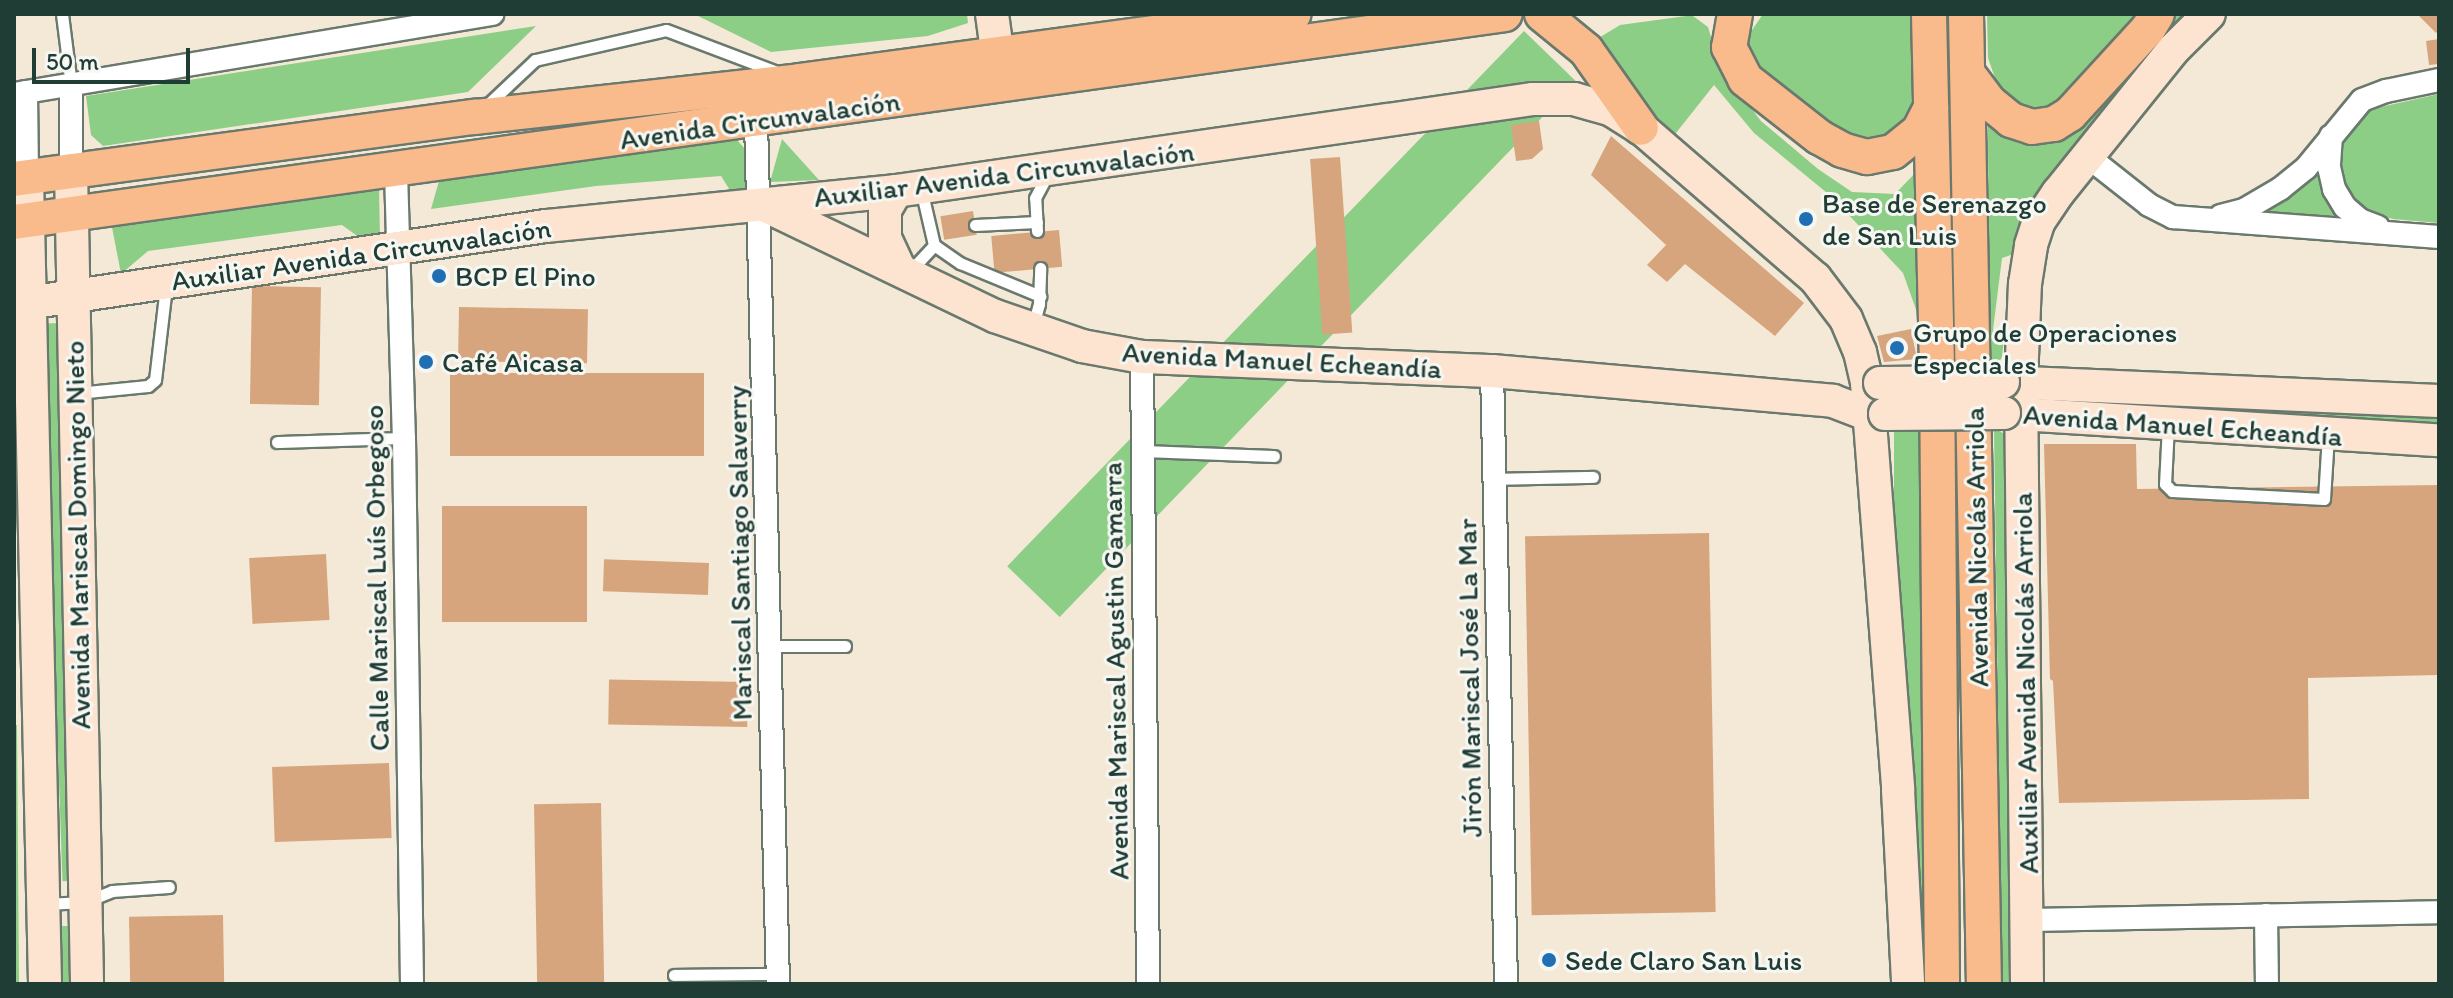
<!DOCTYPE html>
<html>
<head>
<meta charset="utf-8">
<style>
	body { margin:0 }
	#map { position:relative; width:2453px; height:998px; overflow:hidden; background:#f4e9d7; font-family:Itim,sans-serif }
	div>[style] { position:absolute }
	.green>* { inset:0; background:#8dce86; transform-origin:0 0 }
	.building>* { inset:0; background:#d7a57d; transform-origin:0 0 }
	.roads { filter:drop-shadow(2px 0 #6a796d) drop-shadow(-2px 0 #6a796d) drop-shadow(0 2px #6a796d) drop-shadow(0 -2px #6a796d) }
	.lane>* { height:11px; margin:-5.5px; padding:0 5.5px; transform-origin:5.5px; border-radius:5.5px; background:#fff }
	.street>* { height:22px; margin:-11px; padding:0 11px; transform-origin:11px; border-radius:11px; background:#fff }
	.secondary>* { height:32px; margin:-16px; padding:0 16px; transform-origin:16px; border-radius:16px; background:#fde4d1 }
	.primary>* { height:34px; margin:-17px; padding:0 17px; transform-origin:17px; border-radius:17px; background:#fabb8c }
	.bridges { filter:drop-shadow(2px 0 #6a796d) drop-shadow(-2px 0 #6a796d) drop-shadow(0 2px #6a796d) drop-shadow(0 -2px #6a796d) }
	.secondary-bridge>* { height:32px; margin:-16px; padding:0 16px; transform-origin:16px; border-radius:16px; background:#fde4d1 }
	.dots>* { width:22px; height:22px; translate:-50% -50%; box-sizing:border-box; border:4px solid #f6f6f2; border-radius:50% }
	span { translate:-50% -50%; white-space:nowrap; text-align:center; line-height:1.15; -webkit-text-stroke:6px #f6f6f2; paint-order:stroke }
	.street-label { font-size:28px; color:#1f3d34 }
	.poi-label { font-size:28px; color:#1f3d34 }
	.left { translate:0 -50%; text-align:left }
	.frame { position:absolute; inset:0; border:16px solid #1f3d34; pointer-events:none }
	.scale { position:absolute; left:32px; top:48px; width:158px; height:36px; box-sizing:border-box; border:4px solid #1f3d34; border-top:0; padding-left:10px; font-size:24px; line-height:28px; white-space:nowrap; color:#1f3d34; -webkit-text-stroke:6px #f6f6f2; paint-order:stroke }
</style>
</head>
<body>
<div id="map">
	<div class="green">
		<i style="clip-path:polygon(694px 14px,967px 14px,968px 23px,928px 36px,771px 52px)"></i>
		<i style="clip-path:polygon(1763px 14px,1914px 14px,1915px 107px,1906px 128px,1868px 148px,1753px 77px,1738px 40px,1745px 32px,1750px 33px)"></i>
		<i style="clip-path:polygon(1987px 14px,2141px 14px,2063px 108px,2025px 113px,2000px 92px,1988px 58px)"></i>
		<i style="clip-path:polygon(2170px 14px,2198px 14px,2017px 253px,2002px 258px,1993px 330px,2004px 337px,2002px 357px,1998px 364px,1989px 361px,1988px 123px,2023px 142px,2041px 140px)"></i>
		<i style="clip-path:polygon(1686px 16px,1693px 16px,1708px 27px,1720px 68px,1761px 121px,1818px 169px,1852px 192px,1895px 194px,1919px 169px,1924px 332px,1903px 273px,1832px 197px,1754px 133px,1714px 85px,1672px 138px,1647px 114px,1597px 39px,1620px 25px)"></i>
		<i style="clip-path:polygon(536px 26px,468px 92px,103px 146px,91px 135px,86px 96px)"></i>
		<i style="left:1524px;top:31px;width:73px;height:744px;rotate:44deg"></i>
		<i style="clip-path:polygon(2439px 94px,2439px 223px,2393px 219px,2365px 211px,2350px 197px,2341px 182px,2337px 146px,2367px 110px)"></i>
		<i style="clip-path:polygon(782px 139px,819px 180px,770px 182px)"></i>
		<i style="clip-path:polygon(737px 140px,746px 150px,747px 191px,731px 192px,721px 176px,596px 186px,431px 209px,439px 181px)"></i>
		<i style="clip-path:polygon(2322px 156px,2342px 216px,2268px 214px,2269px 204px)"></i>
		<i style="clip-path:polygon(379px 187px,380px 238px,360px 238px,342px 225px,148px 251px,121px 274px,111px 222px)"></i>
		<i style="left:60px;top:323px;width:558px;height:17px;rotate:88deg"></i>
		<i style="clip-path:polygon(2057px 390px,2439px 408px,2439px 433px,2063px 402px)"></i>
		<i style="clip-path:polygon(1925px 419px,1932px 984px,1923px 984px,1894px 517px,1894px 421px)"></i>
		<i style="clip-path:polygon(1994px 428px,2010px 437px,2014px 984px,2002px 984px)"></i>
		<i style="clip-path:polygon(14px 725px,17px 725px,19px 984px,14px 984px)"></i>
		<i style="left:58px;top:926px;width:24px;height:58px"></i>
	</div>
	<div class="building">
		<i style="clip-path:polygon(2417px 14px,2439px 14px,2439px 30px,2436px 33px)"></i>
		<i style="clip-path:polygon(2439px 39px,2439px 64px,2429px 65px,2426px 41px)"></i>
		<i style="clip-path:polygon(1539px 121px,1543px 149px,1532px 159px,1516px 161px,1511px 125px)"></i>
		<i style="clip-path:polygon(1611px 136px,1804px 303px,1775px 336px,1685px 264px,1667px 282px,1647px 265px,1666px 245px,1591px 175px)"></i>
		<i style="left:1340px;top:157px;width:176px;height:30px;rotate:86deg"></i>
		<i style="left:973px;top:211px;width:24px;height:33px;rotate:81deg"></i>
		<i style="left:1059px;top:230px;width:37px;height:68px;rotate:85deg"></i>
		<i style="left:252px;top:286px;width:69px;height:118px;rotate:1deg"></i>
		<i style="left:459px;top:307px;width:129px;height:54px;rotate:1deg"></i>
		<i style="clip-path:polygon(1911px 329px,1917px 359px,1884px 362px,1877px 336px)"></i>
		<i style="left:450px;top:373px;width:254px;height:83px"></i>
		<i style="clip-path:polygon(2044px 444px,2136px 444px,2137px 489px,2439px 485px,2439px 675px,2308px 678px,2309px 799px,2059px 803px,2053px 681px,2050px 679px)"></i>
		<i style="left:587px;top:506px;width:116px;height:145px;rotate:90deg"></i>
		<i style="left:1709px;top:533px;width:379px;height:184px;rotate:89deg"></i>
		<i style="left:326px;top:554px;width:66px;height:77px;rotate:87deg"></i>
		<i style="left:709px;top:563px;width:32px;height:105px;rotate:92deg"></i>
		<i style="left:748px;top:682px;width:45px;height:139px;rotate:91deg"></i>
		<i style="left:389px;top:763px;width:75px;height:117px;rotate:88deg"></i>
		<i style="left:601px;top:803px;width:181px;height:67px;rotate:89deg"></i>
		<i style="left:223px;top:915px;width:67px;height:94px;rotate:89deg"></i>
	</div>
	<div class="roads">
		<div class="lane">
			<i style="left:62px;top:14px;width:72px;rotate:82.8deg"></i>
			<i style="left:484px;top:108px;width:70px;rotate:-43.3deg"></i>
			<i style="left:535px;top:60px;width:134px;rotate:-12.9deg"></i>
			<i style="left:666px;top:30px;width:119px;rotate:20.7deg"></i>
			<i style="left:921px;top:189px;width:57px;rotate:76.9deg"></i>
			<i style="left:934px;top:245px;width:32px;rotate:35deg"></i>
			<i style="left:960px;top:263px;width:87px;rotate:22.4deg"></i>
			<i style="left:975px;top:225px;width:62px;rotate:-2.8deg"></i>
			<i style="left:1037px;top:231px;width:33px;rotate:-93deg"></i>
			<i style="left:1035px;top:198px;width:26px;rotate:-62deg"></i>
			<i style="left:910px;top:271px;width:35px;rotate:-47deg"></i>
			<i style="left:1033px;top:326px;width:23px;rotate:-75deg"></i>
			<i style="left:1039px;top:304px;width:36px;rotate:-88deg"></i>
			<i style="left:77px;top:393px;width:71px;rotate:-5.6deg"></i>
			<i style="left:148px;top:386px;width:9px;rotate:-41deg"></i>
			<i style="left:155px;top:380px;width:94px;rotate:-83.3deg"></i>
			<i style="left:2168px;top:425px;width:59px;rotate:92.9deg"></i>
			<i style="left:2165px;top:484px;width:10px;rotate:45deg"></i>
			<i style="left:2172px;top:491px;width:152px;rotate:3deg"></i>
			<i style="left:2324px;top:499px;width:63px;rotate:-86.4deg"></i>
			<i style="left:277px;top:442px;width:127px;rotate:-1.8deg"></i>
			<i style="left:1143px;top:451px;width:131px;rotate:2.2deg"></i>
			<i style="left:1494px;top:479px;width:99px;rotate:-1.2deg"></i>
			<i style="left:771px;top:646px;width:74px"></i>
			<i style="left:45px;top:904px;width:40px;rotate:-2.9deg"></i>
			<i style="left:85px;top:902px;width:29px;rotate:-22deg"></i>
			<i style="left:112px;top:891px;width:57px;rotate:-4deg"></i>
			<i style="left:674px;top:975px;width:104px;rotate:-0.6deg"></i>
		</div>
		<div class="street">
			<i style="left:71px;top:85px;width:85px;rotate:90deg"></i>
			<i style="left:26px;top:92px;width:85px;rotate:89.3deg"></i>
			<i style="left:14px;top:94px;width:485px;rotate:-9.5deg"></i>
			<i style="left:756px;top:121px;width:863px;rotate:88.54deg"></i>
			<i style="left:2331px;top:136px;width:31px;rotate:94deg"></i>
			<i style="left:2329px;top:167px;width:23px;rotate:77deg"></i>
			<i style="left:2334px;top:189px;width:21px;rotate:59deg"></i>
			<i style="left:2345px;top:207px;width:20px;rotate:41deg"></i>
			<i style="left:2360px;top:220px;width:19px;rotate:21deg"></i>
			<i style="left:2087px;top:156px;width:79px;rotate:38.3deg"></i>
			<i style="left:2149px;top:205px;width:27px;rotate:27deg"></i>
			<i style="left:2173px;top:217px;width:267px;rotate:4.3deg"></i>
			<i style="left:396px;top:172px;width:266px;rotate:88.3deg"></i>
			<i style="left:404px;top:438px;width:546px;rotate:89.16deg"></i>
			<i style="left:2221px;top:216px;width:24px;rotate:-15deg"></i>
			<i style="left:2244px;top:210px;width:42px;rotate:-30.3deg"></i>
			<i style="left:2280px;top:189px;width:33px;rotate:-39deg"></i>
			<i style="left:2306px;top:168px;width:88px;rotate:-50.5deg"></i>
			<i style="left:2362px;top:100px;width:26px;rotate:-21deg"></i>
			<i style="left:2386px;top:91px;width:54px;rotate:-11.7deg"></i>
			<i style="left:1142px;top:357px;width:627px;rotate:89.45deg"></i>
			<i style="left:1492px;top:371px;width:613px;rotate:88.69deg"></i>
			<i style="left:2266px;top:915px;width:69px;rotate:89.2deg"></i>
			<i style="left:2028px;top:920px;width:411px;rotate:-1.1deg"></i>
		</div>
		<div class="secondary">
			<i style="left:992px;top:14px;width:67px;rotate:82.2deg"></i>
			<i style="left:71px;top:170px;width:814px;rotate:88.87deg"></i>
			<i style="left:27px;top:177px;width:807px;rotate:88.72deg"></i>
			<i style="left:896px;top:191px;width:22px;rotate:120deg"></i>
			<i style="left:885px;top:210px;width:28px;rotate:90deg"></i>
			<i style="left:885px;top:238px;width:33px;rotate:65deg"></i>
			<i style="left:764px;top:205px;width:256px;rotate:25.7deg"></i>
			<i style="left:995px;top:316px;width:92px;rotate:19deg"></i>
			<i style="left:1082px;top:346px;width:61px;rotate:10.4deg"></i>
			<i style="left:1142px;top:357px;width:350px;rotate:2.3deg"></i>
			<i style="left:1492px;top:371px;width:342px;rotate:5deg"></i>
			<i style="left:1833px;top:401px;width:39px;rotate:21deg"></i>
			<i style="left:1869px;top:415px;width:16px;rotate:-4deg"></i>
			<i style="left:14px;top:305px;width:538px;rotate:-8.45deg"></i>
			<i style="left:546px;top:226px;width:352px;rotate:-5.7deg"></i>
			<i style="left:896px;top:191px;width:644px;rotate:-8.22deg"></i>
			<i style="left:1533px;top:99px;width:41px"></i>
			<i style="left:1574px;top:99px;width:37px;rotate:16deg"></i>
			<i style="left:1610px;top:109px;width:36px;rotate:32deg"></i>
			<i style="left:1641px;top:128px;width:230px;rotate:40.8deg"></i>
			<i style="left:1815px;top:278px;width:51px;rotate:52.9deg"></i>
			<i style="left:1846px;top:319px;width:36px;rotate:67deg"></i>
			<i style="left:1860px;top:352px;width:32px;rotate:77deg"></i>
			<i style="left:1867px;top:383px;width:408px;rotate:85.6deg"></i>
			<i style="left:1898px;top:790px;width:194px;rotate:87deg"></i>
			<i style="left:2003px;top:382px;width:436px;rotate:2.5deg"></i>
			<i style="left:2004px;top:413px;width:436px;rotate:3.6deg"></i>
			<i style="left:2027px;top:984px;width:602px;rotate:-90.57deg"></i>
			<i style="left:2021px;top:382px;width:98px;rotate:-87.7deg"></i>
			<i style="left:2025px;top:284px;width:39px;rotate:-81deg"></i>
			<i style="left:2031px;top:245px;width:25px;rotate:-72deg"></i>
			<i style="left:2039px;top:221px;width:34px;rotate:-56deg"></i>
			<i style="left:2058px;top:193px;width:182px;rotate:-51.2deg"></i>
			<i style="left:2172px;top:51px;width:52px;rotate:-45deg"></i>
		</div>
		<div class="primary">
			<i style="left:1542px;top:14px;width:57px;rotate:39.3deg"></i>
			<i style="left:1586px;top:50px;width:95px;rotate:54.8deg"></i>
			<i style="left:1735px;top:14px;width:34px;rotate:100deg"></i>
			<i style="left:1729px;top:47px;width:36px;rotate:63deg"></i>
			<i style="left:1745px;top:79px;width:94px;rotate:38.1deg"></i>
			<i style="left:1819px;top:137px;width:26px;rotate:29deg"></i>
			<i style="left:1842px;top:150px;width:26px;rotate:16deg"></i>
			<i style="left:1867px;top:157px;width:26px;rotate:-11deg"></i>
			<i style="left:1893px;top:152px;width:33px;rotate:-39deg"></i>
			<i style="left:1919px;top:131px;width:27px;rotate:-63deg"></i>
			<i style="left:1929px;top:14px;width:355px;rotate:88.7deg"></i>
			<i style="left:1937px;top:369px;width:615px;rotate:89.53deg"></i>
			<i style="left:1966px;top:14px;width:970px;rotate:88.94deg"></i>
			<i style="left:1968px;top:74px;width:35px;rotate:53deg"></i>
			<i style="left:1989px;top:102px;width:28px;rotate:39deg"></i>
			<i style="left:2011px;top:120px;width:22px;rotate:18deg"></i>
			<i style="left:2032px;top:127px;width:22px;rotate:-8deg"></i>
			<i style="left:2054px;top:124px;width:19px;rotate:-32deg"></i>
			<i style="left:2070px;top:114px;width:115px;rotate:-47.5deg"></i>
			<i style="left:2148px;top:29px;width:17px;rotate:-59deg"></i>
			<i style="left:14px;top:179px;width:465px;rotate:-7.7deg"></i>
			<i style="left:475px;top:117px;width:326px;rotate:-6.3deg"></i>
			<i style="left:799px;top:81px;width:499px;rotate:-7.7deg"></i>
			<i style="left:14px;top:222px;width:1505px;rotate:-7.94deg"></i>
		</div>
	</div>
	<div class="bridges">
		<div class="secondary-bridge">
			<i style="left:1880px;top:383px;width:123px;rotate:-0.5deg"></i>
			<i style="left:1885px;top:414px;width:119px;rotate:-0.5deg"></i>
		</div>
	</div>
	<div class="dots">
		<i style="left:1806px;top:219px;background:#1f6fb2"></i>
		<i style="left:439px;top:276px;background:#1f6fb2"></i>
		<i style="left:1897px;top:348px;background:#1f6fb2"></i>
		<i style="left:426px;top:362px;background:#1f6fb2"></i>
		<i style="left:1549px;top:960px;background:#1f6fb2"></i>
	</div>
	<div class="street-label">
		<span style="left:760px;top:120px;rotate:-8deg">Avenida Circunvalación</span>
		<span style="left:1004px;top:174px;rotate:-7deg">Auxiliar Avenida Circunvalación</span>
		<span style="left:361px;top:254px;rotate:-8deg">Auxiliar Avenida Circunvalación</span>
		<span style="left:1282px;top:360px;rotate:3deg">Avenida Manuel Echeandía</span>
		<span style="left:2183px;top:425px;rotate:4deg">Avenida Manuel Echeandía</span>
		<span style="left:77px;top:535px;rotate:-91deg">Avenida Mariscal Domingo Nieto</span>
		<span style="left:1976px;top:547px;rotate:-91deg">Avenida Nicolás Arriola</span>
		<span style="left:739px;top:553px;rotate:-91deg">Mariscal Santiago Salaverry</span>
		<span style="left:376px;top:578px;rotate:-91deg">Calle Mariscal Luís Orbegoso</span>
		<span style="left:1115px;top:671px;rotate:-91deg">Avenida Mariscal Agustin Gamarra</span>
		<span style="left:1469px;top:678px;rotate:-91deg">Jirón Mariscal José La Mar</span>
		<span style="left:2025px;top:683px;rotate:-91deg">Auxiliar Avenida Nicolás Arriola</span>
	</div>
	<div class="poi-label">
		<span class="left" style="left:1822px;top:219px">Base de Serenazgo<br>de San Luis</span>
		<span class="left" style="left:455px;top:276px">BCP El Pino</span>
		<span class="left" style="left:1913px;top:348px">Grupo de Operaciones<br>Especiales</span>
		<span class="left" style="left:442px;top:362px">Café Aicasa</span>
		<span class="left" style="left:1565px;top:960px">Sede Claro San Luis</span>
	</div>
	<div class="frame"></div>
	<div class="scale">50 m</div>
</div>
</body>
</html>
